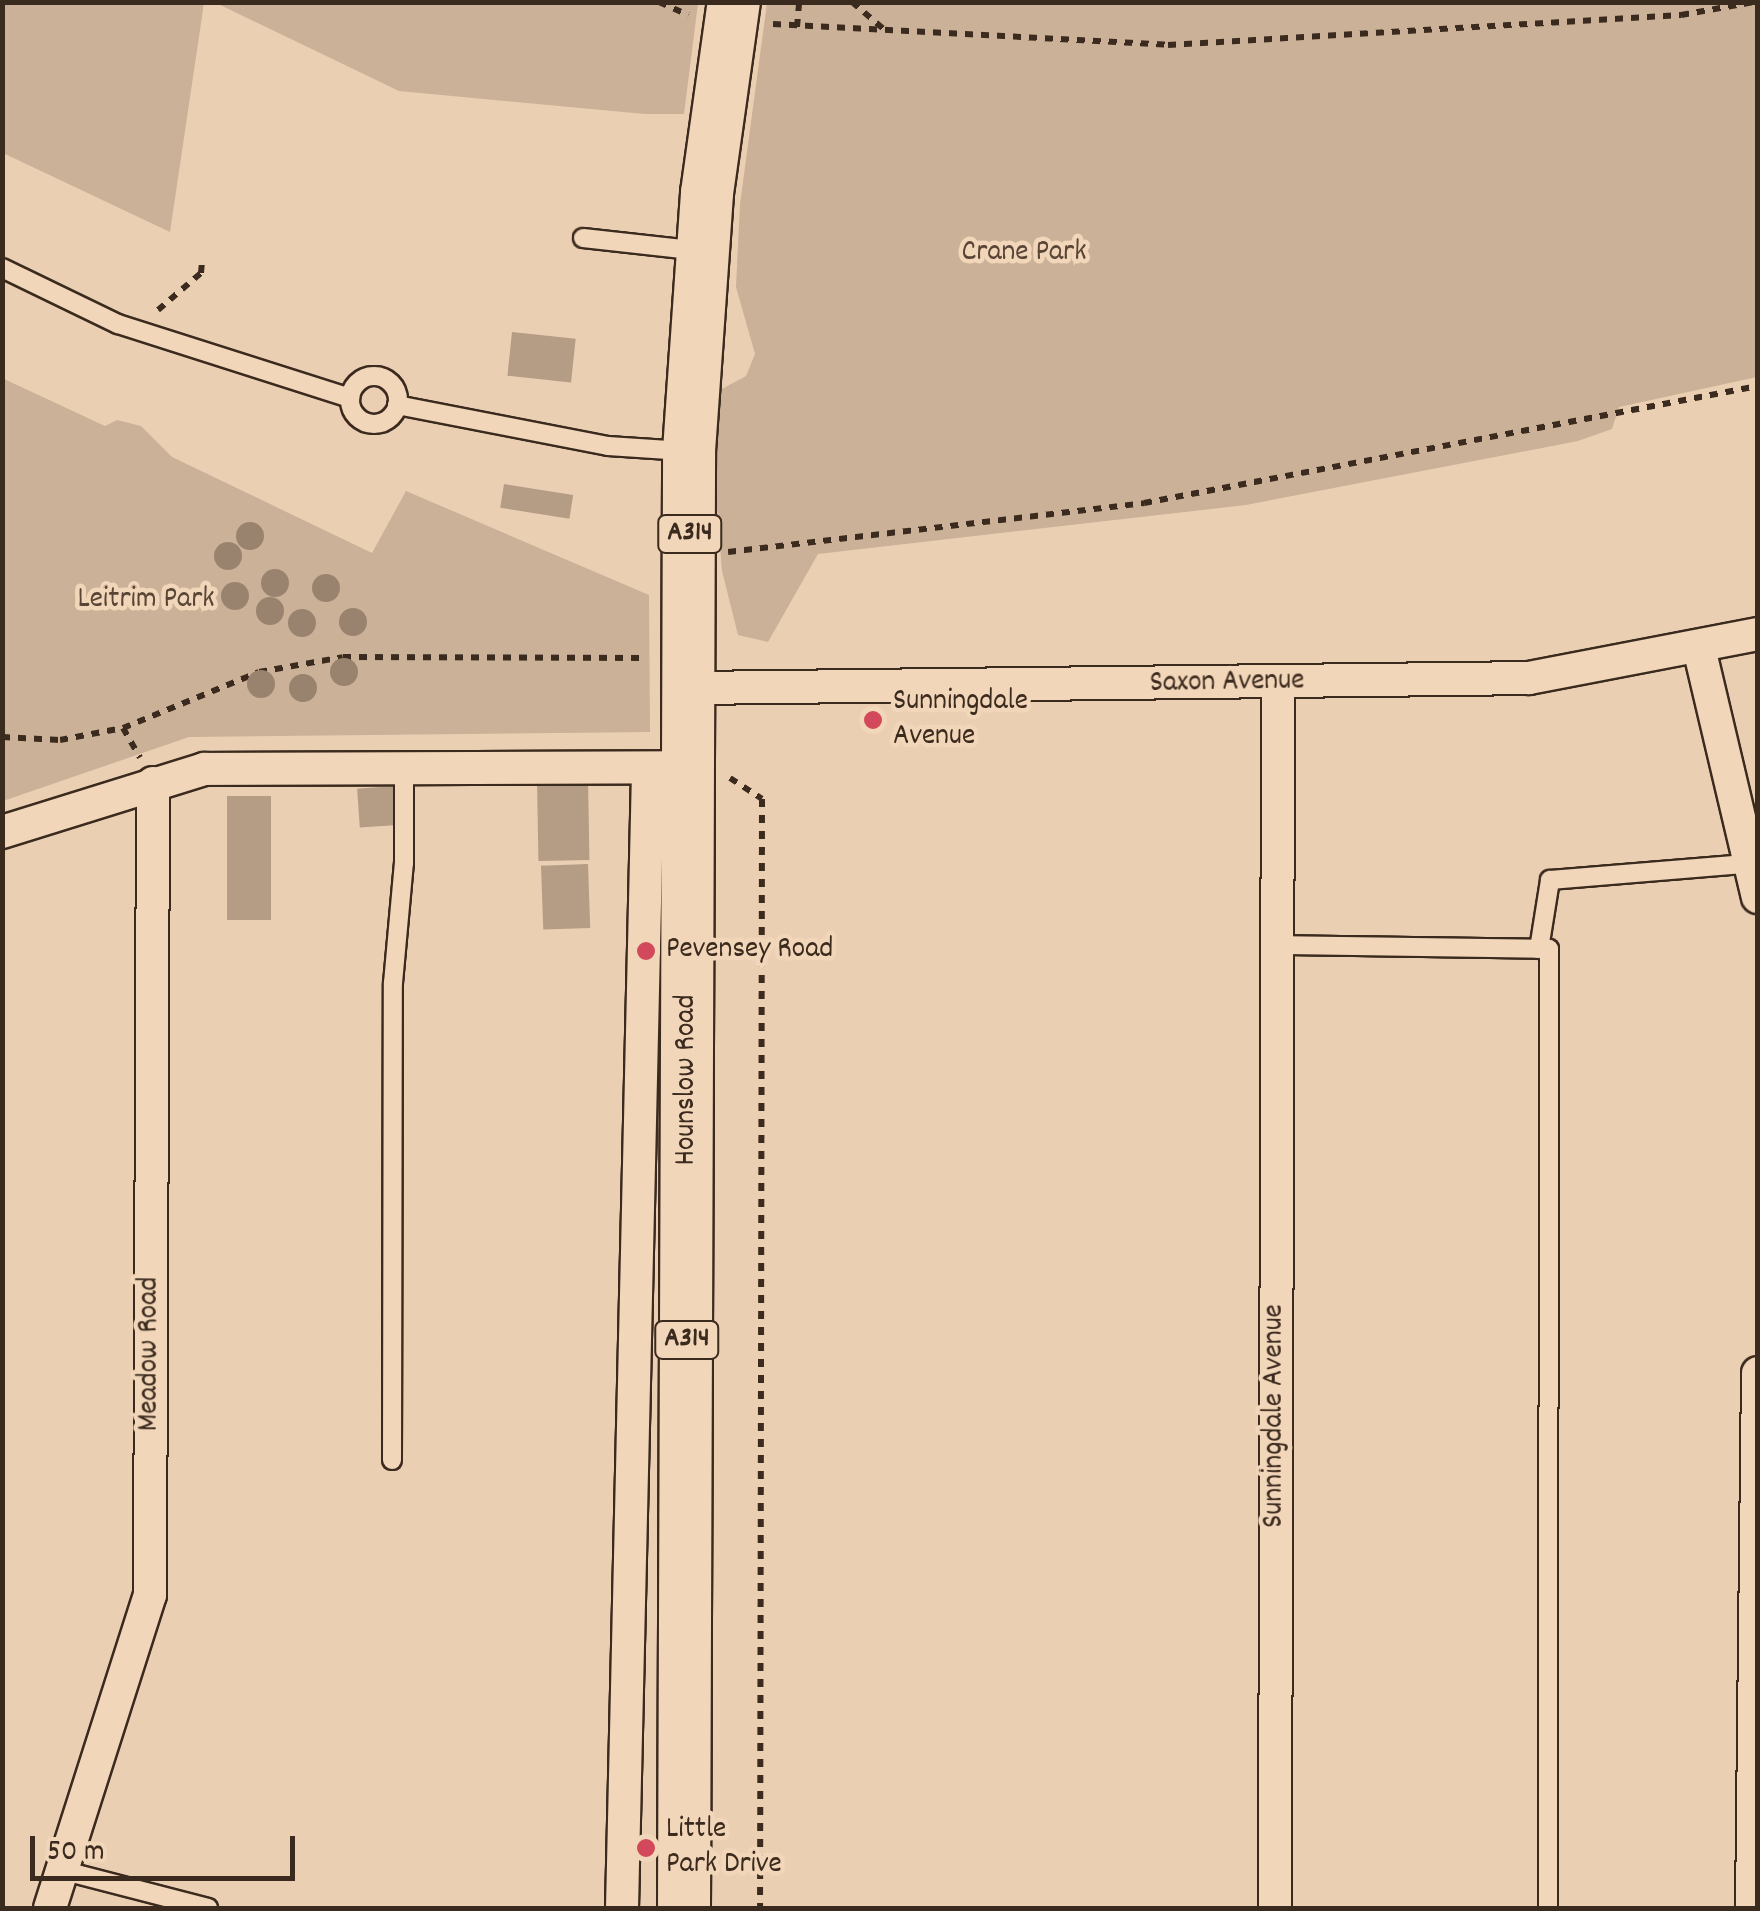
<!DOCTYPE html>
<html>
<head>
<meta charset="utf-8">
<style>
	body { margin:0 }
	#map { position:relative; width:1760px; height:1911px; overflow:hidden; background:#ebcfb3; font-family:Dekko,sans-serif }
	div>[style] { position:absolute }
	.green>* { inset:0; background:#cab197 }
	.building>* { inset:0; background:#b49c85; transform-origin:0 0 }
	.path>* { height:6px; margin-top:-3px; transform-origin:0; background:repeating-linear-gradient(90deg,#3b2a1e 0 8px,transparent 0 16px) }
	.roads { filter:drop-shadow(2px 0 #3b2a1e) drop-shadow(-2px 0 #3b2a1e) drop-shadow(0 2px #3b2a1e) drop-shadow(0 -2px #3b2a1e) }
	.service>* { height:18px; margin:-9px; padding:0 9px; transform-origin:9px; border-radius:9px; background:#f2d6b9 }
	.service>.ring { margin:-9px; padding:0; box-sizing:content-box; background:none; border:18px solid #f2d6b9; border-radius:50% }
	.minor>* { height:32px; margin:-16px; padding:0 16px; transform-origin:16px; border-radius:16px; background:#f2d6b9 }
	.primary>* { height:52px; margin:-26px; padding:0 26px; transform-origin:26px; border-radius:26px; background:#f2d6b9 }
	.trees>* { width:28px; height:28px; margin:-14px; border-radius:50%; background:#9a836e }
	.dots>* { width:28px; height:28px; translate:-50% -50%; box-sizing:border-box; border:5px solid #f2d6b9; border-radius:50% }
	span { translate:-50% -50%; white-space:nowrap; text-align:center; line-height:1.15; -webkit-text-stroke:9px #f2d6b9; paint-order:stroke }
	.shield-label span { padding:2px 8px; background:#f2d6b9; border:2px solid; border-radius:8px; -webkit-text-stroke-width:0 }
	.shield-label { font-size:28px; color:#3b2a1e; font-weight:700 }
	.park-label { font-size:30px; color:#584536 }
	.street-label { font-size:30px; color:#3b2a1e }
	.poi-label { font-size:30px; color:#3b2a1e }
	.left { translate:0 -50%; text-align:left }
	.frame { position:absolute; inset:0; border:5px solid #3b2a1e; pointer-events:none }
	.scale { position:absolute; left:30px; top:1836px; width:265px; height:45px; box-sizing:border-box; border:5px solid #3b2a1e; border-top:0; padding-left:12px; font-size:30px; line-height:35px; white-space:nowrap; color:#3b2a1e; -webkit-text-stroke:8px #f2d6b9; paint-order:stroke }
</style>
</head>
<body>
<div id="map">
	<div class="green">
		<i style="clip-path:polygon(3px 2px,204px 3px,170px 232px,3px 153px)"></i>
		<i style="clip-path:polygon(216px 3px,698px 3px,684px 114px,645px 114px,399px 91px)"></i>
		<i style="clip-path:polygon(767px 3px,1757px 3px,1757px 377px,1619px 407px,1612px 429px,1578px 441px,1246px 505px,818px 554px,768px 642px,738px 635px,722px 571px,715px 483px,720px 390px,746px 376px,755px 354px,736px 287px,740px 204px)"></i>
		<i style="clip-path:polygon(2px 378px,105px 426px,117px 420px,141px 426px,172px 457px,372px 553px,406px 491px,649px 595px,650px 732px,189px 737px,3px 801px)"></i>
	</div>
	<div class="building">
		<i style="left:512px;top:332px;width:64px;height:44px;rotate:6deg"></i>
		<i style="left:504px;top:484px;width:70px;height:24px;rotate:9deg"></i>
		<i style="left:588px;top:778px;width:82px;height:51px;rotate:89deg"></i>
		<i style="left:395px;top:786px;width:39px;height:38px;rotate:86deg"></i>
		<i style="left:227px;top:796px;width:44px;height:124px"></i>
		<i style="left:588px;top:864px;width:64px;height:47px;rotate:88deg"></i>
	</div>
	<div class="path">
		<i style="left:659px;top:2px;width:32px;rotate:24deg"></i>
		<i style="left:852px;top:2px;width:45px;rotate:40.5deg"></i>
		<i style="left:773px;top:24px;width:396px;rotate:3deg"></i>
		<i style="left:1168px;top:45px;width:514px;rotate:-3.35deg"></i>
		<i style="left:1681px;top:15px;width:74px;rotate:-10.1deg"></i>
		<i style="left:797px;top:27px;width:25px;rotate:-85deg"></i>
		<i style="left:158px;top:310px;width:57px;rotate:-40.7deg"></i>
		<i style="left:201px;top:273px;width:11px;rotate:-85deg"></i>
		<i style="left:728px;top:552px;width:419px;rotate:-6.7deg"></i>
		<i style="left:1144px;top:503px;width:625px;rotate:-10.79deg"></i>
		<i style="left:123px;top:728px;width:34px;rotate:60deg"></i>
		<i style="left:2px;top:737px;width:58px;rotate:3deg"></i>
		<i style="left:60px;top:740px;width:64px;rotate:-10.8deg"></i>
		<i style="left:123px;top:728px;width:147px;rotate:-22.4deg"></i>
		<i style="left:259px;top:672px;width:85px;rotate:-10.1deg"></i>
		<i style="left:343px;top:657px;width:304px;rotate:0.2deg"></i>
		<i style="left:730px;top:778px;width:38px;rotate:33deg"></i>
		<i style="left:762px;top:799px;width:1109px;rotate:90.1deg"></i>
	</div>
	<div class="roads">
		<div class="service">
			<i style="left:583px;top:238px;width:118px;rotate:6.3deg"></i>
			<i style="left:2px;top:268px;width:129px;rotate:25.8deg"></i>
			<i style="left:118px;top:324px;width:244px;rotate:17.7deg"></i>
			<i class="ring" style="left:350px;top:376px;width:30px;height:30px"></i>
			<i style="left:397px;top:405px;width:215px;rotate:11deg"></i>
			<i style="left:608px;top:446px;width:76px;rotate:3.8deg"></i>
			<i style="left:1278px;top:945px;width:271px;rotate:0.8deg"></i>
			<i style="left:1549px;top:949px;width:959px;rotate:90.06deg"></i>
			<i style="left:1539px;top:949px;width:70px;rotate:-80.9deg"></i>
			<i style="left:1550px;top:880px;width:209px;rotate:-4.7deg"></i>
			<i style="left:392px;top:1460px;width:477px;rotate:-89.9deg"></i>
			<i style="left:393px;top:983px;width:121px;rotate:-84.8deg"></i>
			<i style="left:404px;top:863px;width:99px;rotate:-90deg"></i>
			<i style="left:61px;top:1870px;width:152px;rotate:14.5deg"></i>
		</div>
		<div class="minor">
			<i style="left:1699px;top:648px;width:256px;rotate:76.7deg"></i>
			<i style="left:692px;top:688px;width:837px;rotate:-0.68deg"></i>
			<i style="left:1529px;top:678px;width:233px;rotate:-10.9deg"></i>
			<i style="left:2px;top:832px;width:212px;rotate:-17.3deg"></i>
			<i style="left:204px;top:769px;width:466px;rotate:-0.2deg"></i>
			<i style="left:50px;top:1908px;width:329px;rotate:-72.3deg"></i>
			<i style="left:150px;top:1595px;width:812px;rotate:-89.79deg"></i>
			<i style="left:622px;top:1908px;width:1140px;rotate:-88.69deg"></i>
			<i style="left:1275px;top:1908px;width:1225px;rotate:-89.86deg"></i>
			<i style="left:1752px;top:1908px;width:535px;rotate:-89.36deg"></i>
		</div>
		<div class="primary">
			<i style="left:684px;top:1908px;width:1457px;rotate:-89.8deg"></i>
			<i style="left:689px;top:451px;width:259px;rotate:-86deg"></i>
			<i style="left:707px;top:193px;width:193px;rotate:-82deg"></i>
		</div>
	</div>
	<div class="trees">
		<i style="left:250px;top:536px"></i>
		<i style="left:228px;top:556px"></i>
		<i style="left:275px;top:583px"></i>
		<i style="left:326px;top:588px"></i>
		<i style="left:235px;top:596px"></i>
		<i style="left:270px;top:611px"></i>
		<i style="left:353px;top:622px"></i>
		<i style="left:302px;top:623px"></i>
		<i style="left:344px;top:672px"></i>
		<i style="left:261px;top:684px"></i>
		<i style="left:303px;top:688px"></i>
	</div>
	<div class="dots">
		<i style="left:873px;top:720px;background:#d1495b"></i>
		<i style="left:646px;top:951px;background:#d1495b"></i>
		<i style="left:646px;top:1848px;background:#d1495b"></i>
	</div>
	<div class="shield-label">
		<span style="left:690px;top:534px">A314</span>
		<span style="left:687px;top:1340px">A314</span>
	</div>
	<div class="park-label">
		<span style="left:1024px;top:254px">Crane Park</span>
		<span style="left:146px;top:601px">Leitrim Park</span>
	</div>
	<div class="street-label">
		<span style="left:1227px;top:684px;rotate:-1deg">Saxon Avenue</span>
		<span style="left:688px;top:1080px;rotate:-90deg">Hounslow Road</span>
		<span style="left:151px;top:1354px;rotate:-90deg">Meadow Road</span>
		<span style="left:1276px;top:1416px;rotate:-90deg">Sunningdale Avenue</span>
	</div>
	<div class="poi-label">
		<span class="left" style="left:893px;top:720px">Sunningdale<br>Avenue</span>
		<span class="left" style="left:666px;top:951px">Pevensey Road</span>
		<span class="left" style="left:666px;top:1848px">Little<br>Park Drive</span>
	</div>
	<div class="frame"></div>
	<div class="scale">50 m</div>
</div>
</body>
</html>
